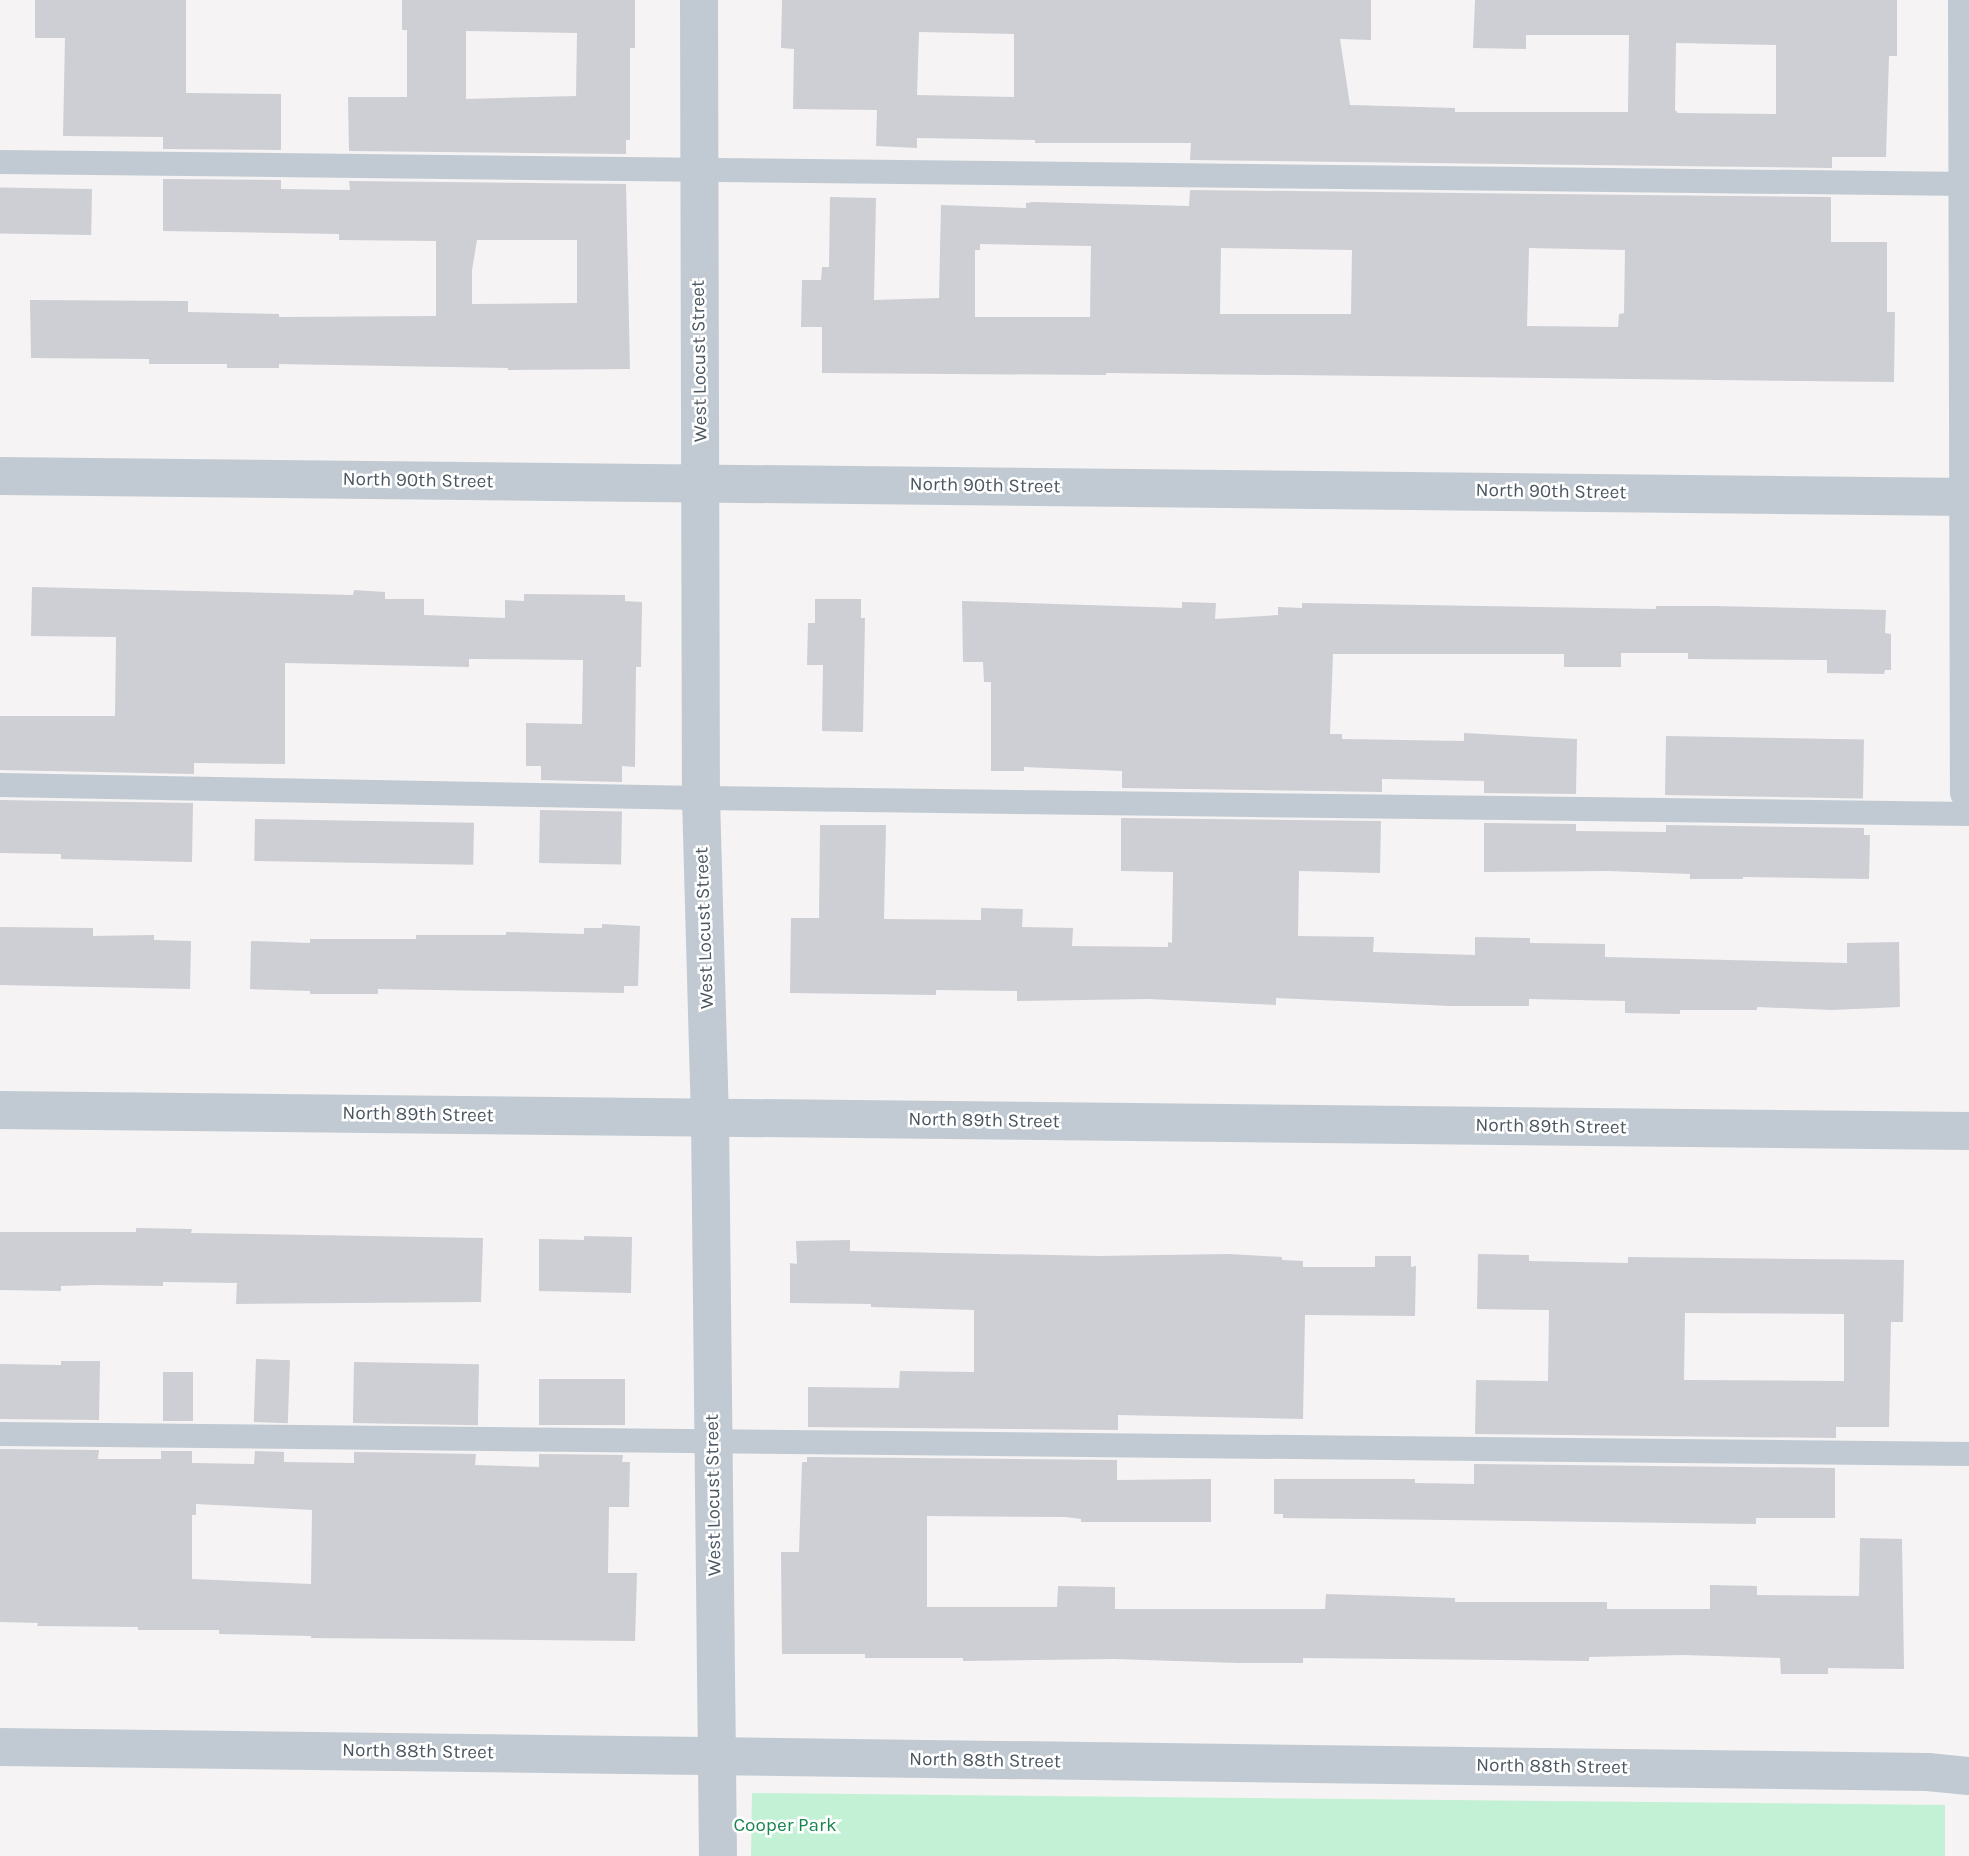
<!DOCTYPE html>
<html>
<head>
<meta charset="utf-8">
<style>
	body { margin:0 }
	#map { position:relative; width:1969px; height:1856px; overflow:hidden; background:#f5f3f3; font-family:Karla,sans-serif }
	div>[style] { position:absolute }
	.green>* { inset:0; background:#c3f1d5 }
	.building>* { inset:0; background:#cdcfd5; transform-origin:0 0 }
	.service>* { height:24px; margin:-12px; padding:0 12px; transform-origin:12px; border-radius:12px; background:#c1cad2 }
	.minor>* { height:38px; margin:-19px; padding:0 19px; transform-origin:19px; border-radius:19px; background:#c1cad2 }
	span { translate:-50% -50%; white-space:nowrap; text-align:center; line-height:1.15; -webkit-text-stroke:5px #fff; paint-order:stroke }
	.street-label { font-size:19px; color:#4a5661 }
	.park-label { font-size:19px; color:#17864f }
</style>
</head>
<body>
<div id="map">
	<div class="green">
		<i style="clip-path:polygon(752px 1793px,1945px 1805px,1945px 1856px,751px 1856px)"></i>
	</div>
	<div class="building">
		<i style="clip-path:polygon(35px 0,186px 0,186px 93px,281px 94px,281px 150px,163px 149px,163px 137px,63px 136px,65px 38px,35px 38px)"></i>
		<i style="clip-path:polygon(evenodd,402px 0,635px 0,635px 48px,630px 48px,630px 140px,626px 140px,626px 154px,349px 151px,348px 97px,407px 97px,407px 30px,402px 30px,402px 0,466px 31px,577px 33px,576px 96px,466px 99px,466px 31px)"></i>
		<i style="clip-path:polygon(evenodd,782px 0,1371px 0,1371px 40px,1340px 39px,1350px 105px,1455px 108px,1455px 112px,1628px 112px,1629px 35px,1526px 35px,1526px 49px,1473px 48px,1475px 0,1897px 0,1897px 56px,1889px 56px,1886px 157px,1832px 157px,1832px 168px,1190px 160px,1191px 143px,1035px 143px,1035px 140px,917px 138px,917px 148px,876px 146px,877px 110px,793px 109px,794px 49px,781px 48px,782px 0,919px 32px,1014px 34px,1014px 97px,917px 95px,919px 32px,782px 0,1676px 43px,1776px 45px,1776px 114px,1678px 113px,1675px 110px,1676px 43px)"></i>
		<i style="clip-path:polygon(evenodd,163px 179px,281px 180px,281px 189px,350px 190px,349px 181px,626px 184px,630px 369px,508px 370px,508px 368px,279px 364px,279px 368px,227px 368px,227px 364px,149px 364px,149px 359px,31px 358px,30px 300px,188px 301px,188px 312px,279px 314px,279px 317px,436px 316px,436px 241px,339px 240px,339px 234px,163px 231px,163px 179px,477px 240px,577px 240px,577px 303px,472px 304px,472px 270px,477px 240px)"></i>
		<i style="left:92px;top:189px;width:46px;height:92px;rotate:91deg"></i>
		<i style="clip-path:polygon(evenodd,1190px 190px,1831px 197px,1831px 242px,1887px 242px,1887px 312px,1895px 312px,1894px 382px,1106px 373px,1106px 375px,822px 373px,822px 327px,801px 327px,802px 280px,821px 280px,822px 267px,829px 267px,830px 197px,876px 198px,874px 300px,939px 298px,941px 205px,1026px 208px,1026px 203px,1034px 202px,1189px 206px,1190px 190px,980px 244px,1091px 246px,1090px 317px,975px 317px,975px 250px,980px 250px,980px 244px,1190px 190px,1221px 248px,1352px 250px,1351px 314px,1220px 314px,1221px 248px,1190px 190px,1529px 248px,1625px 250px,1624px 313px,1619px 314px,1618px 327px,1527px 326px,1529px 248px)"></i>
		<i style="clip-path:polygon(32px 587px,353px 595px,354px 590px,385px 592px,385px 599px,424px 599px,424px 615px,505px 618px,505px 600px,524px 601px,524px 594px,625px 595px,625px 601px,642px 602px,641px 667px,636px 667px,635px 767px,622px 766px,622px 782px,541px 780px,541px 766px,526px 766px,526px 723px,582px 724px,583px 660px,469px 659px,469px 667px,285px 663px,285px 764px,194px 763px,194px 774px,0 770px,0 716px,115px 716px,116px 637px,31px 636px)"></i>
		<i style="clip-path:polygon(815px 599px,861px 599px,861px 618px,865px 618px,863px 732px,822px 731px,823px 665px,807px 665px,808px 623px,815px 623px)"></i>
		<i style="clip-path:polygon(962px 601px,1182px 608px,1182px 602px,1216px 603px,1215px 619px,1278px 615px,1278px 607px,1302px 608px,1302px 603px,1656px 609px,1656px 606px,1714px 606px,1886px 610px,1885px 633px,1891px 634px,1891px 670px,1885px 670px,1884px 674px,1827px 673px,1827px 660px,1688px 659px,1688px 653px,1621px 653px,1621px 667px,1564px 667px,1564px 654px,1333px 654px,1330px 734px,1342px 734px,1342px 739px,1464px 741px,1464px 733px,1577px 739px,1576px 794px,1484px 793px,1484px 781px,1382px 779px,1382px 792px,1122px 788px,1122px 771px,1024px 767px,1024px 771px,991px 771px,991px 682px,984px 682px,983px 662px,963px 662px)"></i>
		<i style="left:1666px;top:736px;width:198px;height:59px;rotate:1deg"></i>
		<i style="clip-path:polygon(0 800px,193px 803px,192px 862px,61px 859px,61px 854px,0 853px)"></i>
		<i style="left:540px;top:810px;width:82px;height:53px;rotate:1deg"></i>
		<i style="clip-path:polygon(1121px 818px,1381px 821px,1380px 873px,1299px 871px,1298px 936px,1374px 937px,1373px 952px,1475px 955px,1475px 937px,1530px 938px,1530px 943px,1605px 944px,1605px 957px,1847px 963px,1847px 943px,1899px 942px,1900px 1007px,1832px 1010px,1757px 1007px,1757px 1010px,1680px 1010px,1680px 1014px,1625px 1013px,1625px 1001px,1529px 999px,1529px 1006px,1451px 1006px,1276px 998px,1276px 1005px,1148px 999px,1017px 1001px,1017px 991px,936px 990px,936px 995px,790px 993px,791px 918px,819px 918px,820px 825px,886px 825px,884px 919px,981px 920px,981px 908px,1023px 909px,1022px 927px,1073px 928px,1072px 946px,1168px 947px,1168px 942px,1172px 943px,1173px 872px,1121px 871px)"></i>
		<i style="left:255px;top:819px;width:219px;height:42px;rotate:1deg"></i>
		<i style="clip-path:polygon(1484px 823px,1576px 824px,1576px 831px,1666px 832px,1666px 825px,1864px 828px,1864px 835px,1870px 835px,1869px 879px,1743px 877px,1743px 879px,1690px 879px,1690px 874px,1608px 871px,1484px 872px)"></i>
		<i style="clip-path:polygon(602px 924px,640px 926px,638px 986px,624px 986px,624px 993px,378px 989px,378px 994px,310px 994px,310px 991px,250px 989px,251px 941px,310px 943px,310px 939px,416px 939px,416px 935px,506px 935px,506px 932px,584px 934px,584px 928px,602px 928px)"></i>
		<i style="clip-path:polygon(0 927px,93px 928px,93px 936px,154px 935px,154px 940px,191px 941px,190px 989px,0 985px)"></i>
		<i style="clip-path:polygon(136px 1228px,192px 1229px,191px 1233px,483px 1238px,481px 1302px,236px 1304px,237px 1283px,163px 1282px,163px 1286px,97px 1285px,61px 1286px,61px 1291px,0 1290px,0 1232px,136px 1232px)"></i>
		<i style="clip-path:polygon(584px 1236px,632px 1237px,631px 1293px,539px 1291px,539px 1239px,584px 1240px)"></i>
		<i style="clip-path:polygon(850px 1240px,850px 1251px,1098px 1256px,1229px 1254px,1282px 1257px,1282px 1260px,1303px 1261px,1303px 1267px,1375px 1267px,1375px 1256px,1411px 1256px,1411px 1267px,1416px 1266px,1415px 1316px,1305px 1315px,1303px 1419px,1118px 1415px,1118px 1430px,808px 1427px,808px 1387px,899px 1388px,900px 1371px,974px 1372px,974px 1310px,871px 1307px,871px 1304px,790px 1303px,790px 1263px,797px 1264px,796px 1241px)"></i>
		<i style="clip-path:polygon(evenodd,1478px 1254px,1529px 1255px,1529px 1261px,1628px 1263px,1628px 1257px,1904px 1260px,1903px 1322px,1891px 1322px,1889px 1427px,1836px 1427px,1836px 1438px,1475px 1434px,1476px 1380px,1548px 1381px,1549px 1310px,1477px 1309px,1478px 1254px,1685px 1313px,1844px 1314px,1844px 1381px,1684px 1380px,1685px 1313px)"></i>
		<i style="left:256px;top:1359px;width:34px;height:63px;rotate:2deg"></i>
		<i style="clip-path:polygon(61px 1361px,100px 1361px,99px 1420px,0 1419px,0 1364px,61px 1365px)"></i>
		<i style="left:354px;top:1362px;width:125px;height:61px;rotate:1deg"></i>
		<i style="left:163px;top:1372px;width:30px;height:49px"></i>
		<i style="left:539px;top:1379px;width:86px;height:46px"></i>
		<i style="clip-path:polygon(evenodd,0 1449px,99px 1450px,98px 1459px,161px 1459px,161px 1451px,192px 1451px,192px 1463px,254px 1464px,255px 1451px,284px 1452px,284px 1462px,354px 1463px,354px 1452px,476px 1454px,475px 1465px,539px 1467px,539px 1454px,623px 1455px,622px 1462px,630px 1462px,629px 1507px,609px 1507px,608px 1573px,637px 1573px,635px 1641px,311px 1638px,311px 1636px,219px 1634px,219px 1630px,138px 1630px,138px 1627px,37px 1626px,38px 1623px,0 1622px,0 1449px,196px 1504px,312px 1510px,311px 1584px,192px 1579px,192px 1515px,196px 1515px,196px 1504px)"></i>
		<i style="clip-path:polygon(807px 1457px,1117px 1460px,1117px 1480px,1211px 1479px,1211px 1522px,1081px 1522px,1081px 1519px,1066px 1517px,927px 1516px,927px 1607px,1057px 1607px,1058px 1586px,1115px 1587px,1115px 1609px,1325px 1609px,1326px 1594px,1455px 1598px,1455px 1602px,1607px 1602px,1607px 1609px,1710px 1609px,1710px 1585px,1757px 1586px,1757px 1595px,1859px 1596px,1860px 1538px,1902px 1539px,1904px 1669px,1828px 1668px,1828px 1674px,1781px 1674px,1780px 1658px,1683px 1655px,1589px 1657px,1589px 1661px,1303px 1658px,1303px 1663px,1239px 1663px,1114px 1659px,963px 1661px,963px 1658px,865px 1658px,865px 1654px,782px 1654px,781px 1552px,799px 1552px,802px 1462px,807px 1462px)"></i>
		<i style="clip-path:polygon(1474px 1464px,1835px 1468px,1835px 1518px,1756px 1518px,1756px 1524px,1283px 1518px,1283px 1514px,1274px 1514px,1274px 1479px,1415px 1479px,1415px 1483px,1474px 1484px)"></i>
	</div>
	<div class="service">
		<i style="left:0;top:162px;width:1969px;rotate:0.64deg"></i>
		<i style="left:0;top:785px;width:701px;rotate:1.06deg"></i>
		<i style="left:701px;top:798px;width:1268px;rotate:0.72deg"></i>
		<i style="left:0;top:1434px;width:1969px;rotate:0.58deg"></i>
	</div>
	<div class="minor">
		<i style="left:699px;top:0;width:798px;rotate:89.86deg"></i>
		<i style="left:701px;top:798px;width:320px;rotate:88.4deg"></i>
		<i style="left:710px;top:1118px;width:738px;rotate:89.38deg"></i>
		<i style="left:1967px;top:0;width:792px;rotate:89.86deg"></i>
		<i style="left:0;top:476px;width:1969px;rotate:0.61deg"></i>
		<i style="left:0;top:1110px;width:1969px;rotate:0.61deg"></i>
		<i style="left:0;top:1747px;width:1928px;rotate:0.74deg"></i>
		<i style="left:1928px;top:1772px;width:41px;rotate:5.6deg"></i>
	</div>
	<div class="street-label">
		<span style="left:700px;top:361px;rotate:-91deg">West Locust Street</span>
		<span style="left:418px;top:481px;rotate:1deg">North 90th Street</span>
		<span style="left:985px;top:486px;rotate:1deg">North 90th Street</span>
		<span style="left:1551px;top:492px;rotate:1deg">North 90th Street</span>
		<span style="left:705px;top:928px;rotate:-92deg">West Locust Street</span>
		<span style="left:418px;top:1115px;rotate:1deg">North 89th Street</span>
		<span style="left:984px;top:1121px;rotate:1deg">North 89th Street</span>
		<span style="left:1551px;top:1127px;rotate:1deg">North 89th Street</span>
		<span style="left:714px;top:1495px;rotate:-91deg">West Locust Street</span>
		<span style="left:418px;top:1752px;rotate:1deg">North 88th Street</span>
		<span style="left:985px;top:1761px;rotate:1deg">North 88th Street</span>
		<span style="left:1552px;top:1767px;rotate:1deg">North 88th Street</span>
	</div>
	<div class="park-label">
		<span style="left:785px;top:1826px">Cooper Park</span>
	</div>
</div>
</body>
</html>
